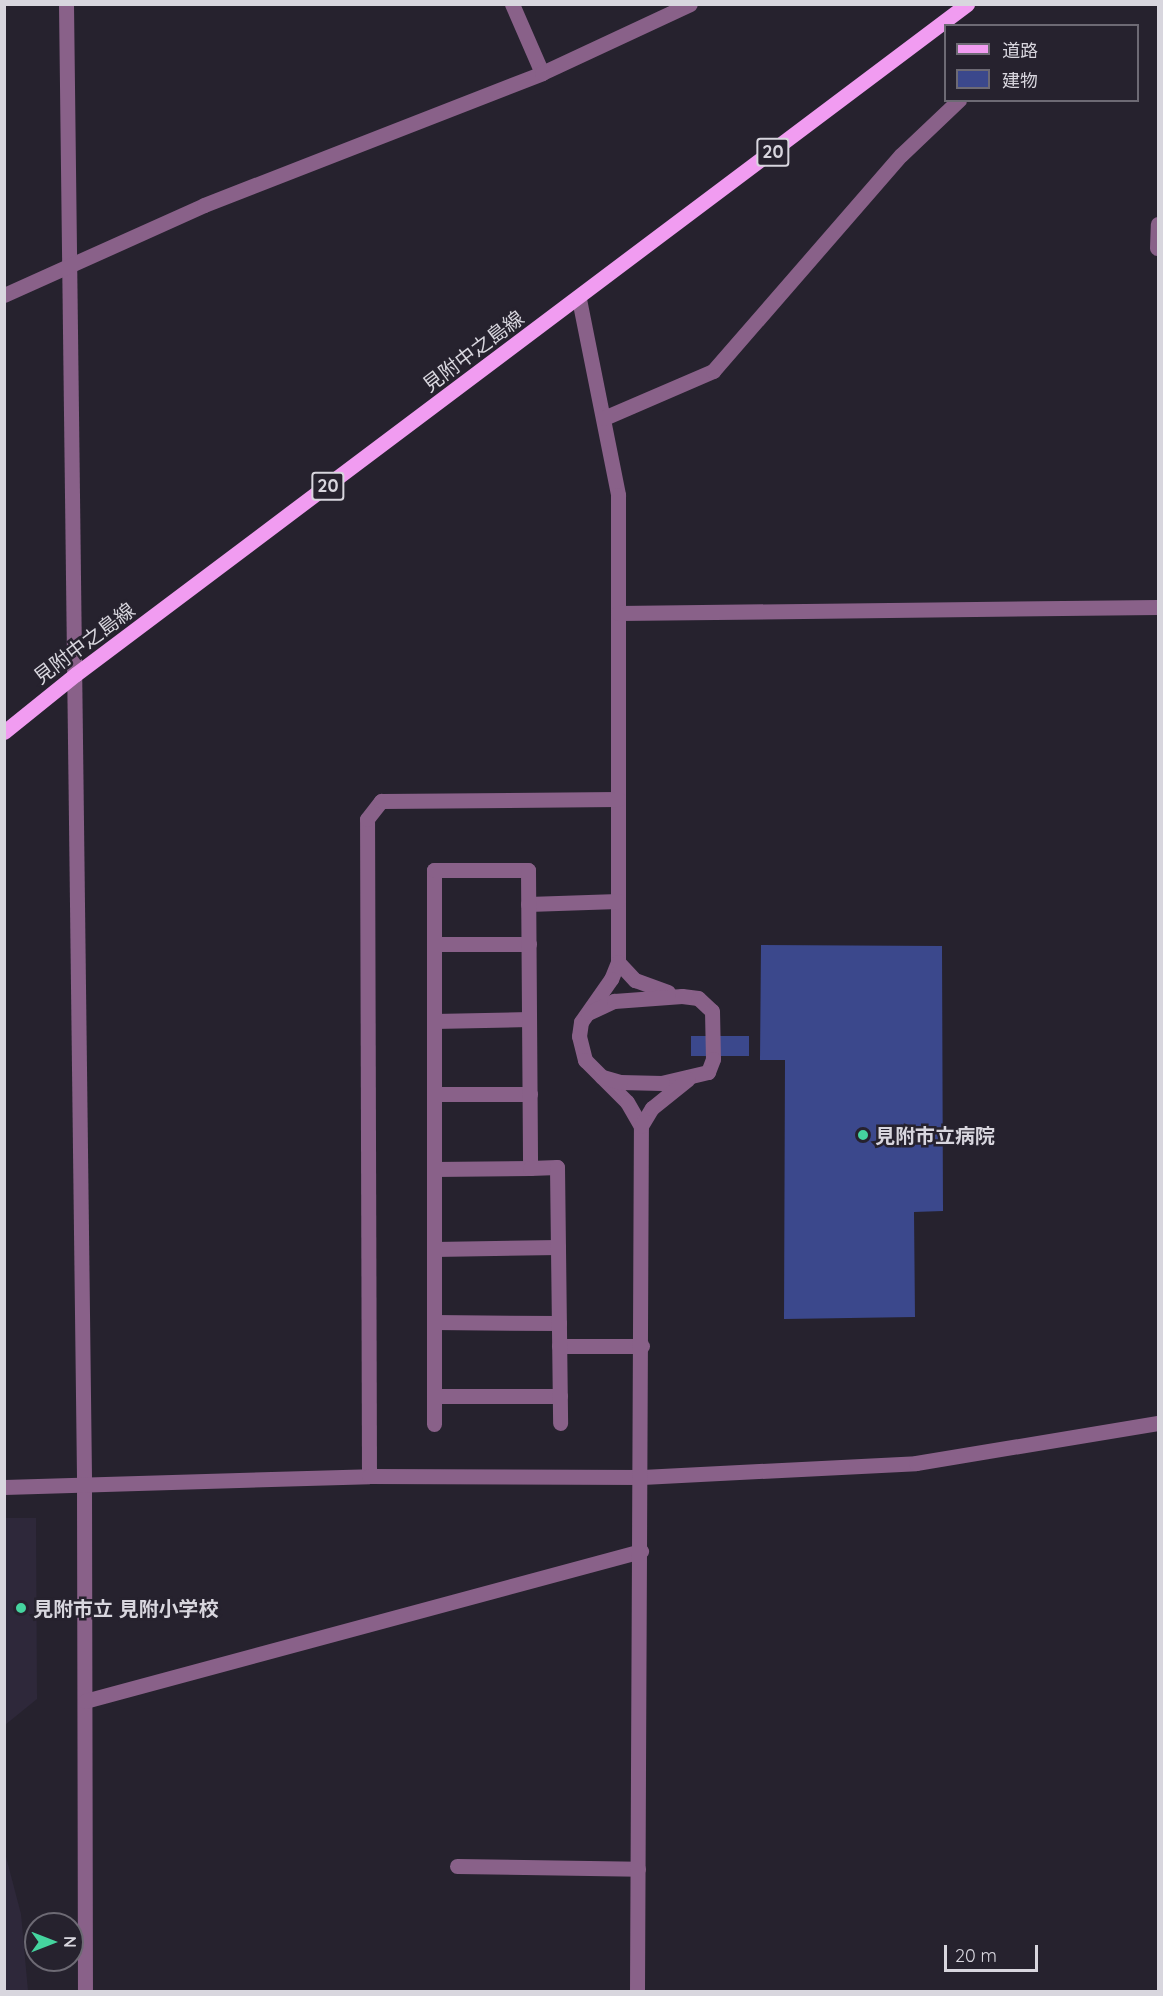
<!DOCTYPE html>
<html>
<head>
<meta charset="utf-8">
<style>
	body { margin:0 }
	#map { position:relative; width:1163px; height:1996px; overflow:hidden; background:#26222e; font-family:Quicksand,"Noto Sans JP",sans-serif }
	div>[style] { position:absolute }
	.built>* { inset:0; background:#2e283a }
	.building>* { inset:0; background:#3b488c; transform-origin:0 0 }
	.minor>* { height:15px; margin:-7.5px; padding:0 7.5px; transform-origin:7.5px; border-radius:7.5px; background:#896189 }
	.major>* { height:15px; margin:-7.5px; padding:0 7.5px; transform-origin:7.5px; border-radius:7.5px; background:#f19cf1 }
	.dots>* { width:16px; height:16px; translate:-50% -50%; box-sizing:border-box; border:3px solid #26222e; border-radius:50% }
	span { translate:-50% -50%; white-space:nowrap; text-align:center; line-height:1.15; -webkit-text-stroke:5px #26222e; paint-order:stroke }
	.shield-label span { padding:2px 4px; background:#26222e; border:2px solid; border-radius:4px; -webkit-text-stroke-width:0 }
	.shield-label { font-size:18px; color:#d8d6de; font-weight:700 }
	.street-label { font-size:20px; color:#d8d6de }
	.poi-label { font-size:20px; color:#d8d6de; font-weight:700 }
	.left { translate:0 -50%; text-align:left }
	.frame { position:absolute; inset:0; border:6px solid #d8d6de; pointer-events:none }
	.legend { position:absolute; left:944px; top:24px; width:195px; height:78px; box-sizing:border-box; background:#26222e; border:2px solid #6d6a74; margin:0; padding:8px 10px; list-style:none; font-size:18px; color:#d8d6de }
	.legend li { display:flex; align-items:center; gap:12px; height:30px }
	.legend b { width:30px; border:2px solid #6d6a74 }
	.north { position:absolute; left:24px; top:1912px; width:60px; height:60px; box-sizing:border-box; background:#26222e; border:2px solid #6d6a74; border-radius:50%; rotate:90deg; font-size:16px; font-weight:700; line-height:24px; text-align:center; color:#d8d6de }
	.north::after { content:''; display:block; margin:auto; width:21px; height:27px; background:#45d49f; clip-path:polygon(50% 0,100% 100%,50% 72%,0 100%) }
	.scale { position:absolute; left:944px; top:1945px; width:94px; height:27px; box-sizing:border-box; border:3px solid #d8d6de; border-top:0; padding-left:8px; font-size:18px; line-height:21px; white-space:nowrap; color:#d8d6de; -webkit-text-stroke:4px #26222e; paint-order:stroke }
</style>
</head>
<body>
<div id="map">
	<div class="built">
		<i style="clip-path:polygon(5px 1518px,36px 1518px,37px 1699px,5px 1725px)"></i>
		<i style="clip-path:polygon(5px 1853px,21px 1914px,28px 1991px,5px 1991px)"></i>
	</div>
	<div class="building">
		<i style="clip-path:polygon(761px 945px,942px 946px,943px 1211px,914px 1212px,915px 1317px,784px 1319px,785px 1060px,760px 1060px)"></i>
		<i style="left:691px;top:1036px;width:58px;height:20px"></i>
	</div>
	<div class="minor">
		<i style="left:66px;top:4px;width:1482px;rotate:89.3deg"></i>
		<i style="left:84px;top:1486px;width:506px;rotate:89.89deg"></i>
		<i style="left:512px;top:4px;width:75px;rotate:66.5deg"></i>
		<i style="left:1157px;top:248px;width:24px;rotate:-88deg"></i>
		<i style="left:4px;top:295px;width:219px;rotate:-24.2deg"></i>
		<i style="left:204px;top:205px;width:363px;rotate:-21.3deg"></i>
		<i style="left:542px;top:73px;width:163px;rotate:-25deg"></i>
		<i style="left:579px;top:299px;width:200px;rotate:78.7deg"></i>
		<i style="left:618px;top:495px;width:467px;rotate:90deg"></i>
		<i style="left:618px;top:962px;width:18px;rotate:112deg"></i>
		<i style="left:611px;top:979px;width:52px;rotate:124.9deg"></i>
		<i style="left:581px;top:1022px;width:14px;rotate:98deg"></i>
		<i style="left:579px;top:1036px;width:25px;rotate:76deg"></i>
		<i style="left:585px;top:1060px;width:59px;rotate:45deg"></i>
		<i style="left:627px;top:1102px;width:28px;rotate:60deg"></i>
		<i style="left:604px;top:418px;width:119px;rotate:-23.3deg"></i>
		<i style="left:713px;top:371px;width:286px;rotate:-49deg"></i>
		<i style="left:901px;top:155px;width:80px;rotate:-43.5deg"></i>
		<i style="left:618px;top:613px;width:540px;rotate:-0.64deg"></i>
		<i style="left:528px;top:904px;width:90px;rotate:-1.9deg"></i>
		<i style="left:434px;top:944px;width:95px"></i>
		<i style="left:618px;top:962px;width:25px;rotate:47deg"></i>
		<i style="left:635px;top:980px;width:35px;rotate:20deg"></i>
		<i style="left:588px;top:1013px;width:29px;rotate:-25deg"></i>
		<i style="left:614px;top:1001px;width:68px;rotate:-4.2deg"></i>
		<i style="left:682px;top:996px;width:16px;rotate:7deg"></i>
		<i style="left:698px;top:998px;width:19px;rotate:43deg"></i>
		<i style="left:712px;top:1011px;width:48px;rotate:88.8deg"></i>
		<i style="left:713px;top:1059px;width:14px;rotate:111deg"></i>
		<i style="left:708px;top:1072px;width:47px;rotate:166.6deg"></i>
		<i style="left:662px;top:1083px;width:42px;rotate:-178.6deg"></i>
		<i style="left:620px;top:1082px;width:19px;rotate:-164deg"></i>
		<i style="left:434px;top:1021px;width:95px;rotate:-1.2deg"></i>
		<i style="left:434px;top:1094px;width:96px"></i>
		<i style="left:434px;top:1169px;width:96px;rotate:-0.6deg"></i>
		<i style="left:434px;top:1249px;width:124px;rotate:-0.9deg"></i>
		<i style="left:434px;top:1322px;width:125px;rotate:0.5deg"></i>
		<i style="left:559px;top:1346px;width:83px"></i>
		<i style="left:434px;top:1396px;width:126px"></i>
		<i style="left:434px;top:1424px;width:554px;rotate:-90deg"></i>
		<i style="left:434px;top:870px;width:94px"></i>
		<i style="left:528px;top:870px;width:298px;rotate:89.6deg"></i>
		<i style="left:530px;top:1168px;width:27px;rotate:-2deg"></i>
		<i style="left:557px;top:1167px;width:256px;rotate:89.3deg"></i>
		<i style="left:369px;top:1476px;width:657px;rotate:-90.17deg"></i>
		<i style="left:367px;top:819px;width:23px;rotate:-52deg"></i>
		<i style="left:381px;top:801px;width:237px;rotate:-0.5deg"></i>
		<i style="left:4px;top:1487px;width:365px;rotate:-1.7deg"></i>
		<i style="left:369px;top:1476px;width:273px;rotate:0.2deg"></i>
		<i style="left:642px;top:1477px;width:274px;rotate:-2.9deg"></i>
		<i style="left:916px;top:1463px;width:245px;rotate:-9.4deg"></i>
		<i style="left:85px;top:1701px;width:576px;rotate:-15.1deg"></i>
		<i style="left:457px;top:1866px;width:181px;rotate:0.9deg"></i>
		<i style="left:637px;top:1992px;width:866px;rotate:-89.74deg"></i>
		<i style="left:641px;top:1126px;width:21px;rotate:-59deg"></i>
		<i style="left:652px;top:1108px;width:46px;rotate:-38.9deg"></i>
	</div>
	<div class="major">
		<i style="left:4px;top:732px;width:92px;rotate:-38.9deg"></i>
		<i style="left:76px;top:674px;width:1115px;rotate:-36.94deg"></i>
	</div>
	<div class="dots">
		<i style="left:863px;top:1135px;background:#45d49f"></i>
		<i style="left:21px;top:1608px;background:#45d49f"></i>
	</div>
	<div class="shield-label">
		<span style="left:773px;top:152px">20</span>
		<span style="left:328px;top:486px">20</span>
	</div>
	<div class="street-label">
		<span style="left:473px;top:351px;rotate:-37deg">見附中之島線</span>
		<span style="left:84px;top:643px;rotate:-37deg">見附中之島線</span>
	</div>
	<div class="poi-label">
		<span class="left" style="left:875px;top:1135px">見附市立病院</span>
		<span class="left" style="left:33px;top:1608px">見附市立 見附小学校</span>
	</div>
	<div class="frame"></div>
	<ul class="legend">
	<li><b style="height:8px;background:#f19cf1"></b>道路</li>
	<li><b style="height:16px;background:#3b488c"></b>建物</li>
	</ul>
	<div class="north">N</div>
	<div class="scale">20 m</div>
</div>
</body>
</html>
